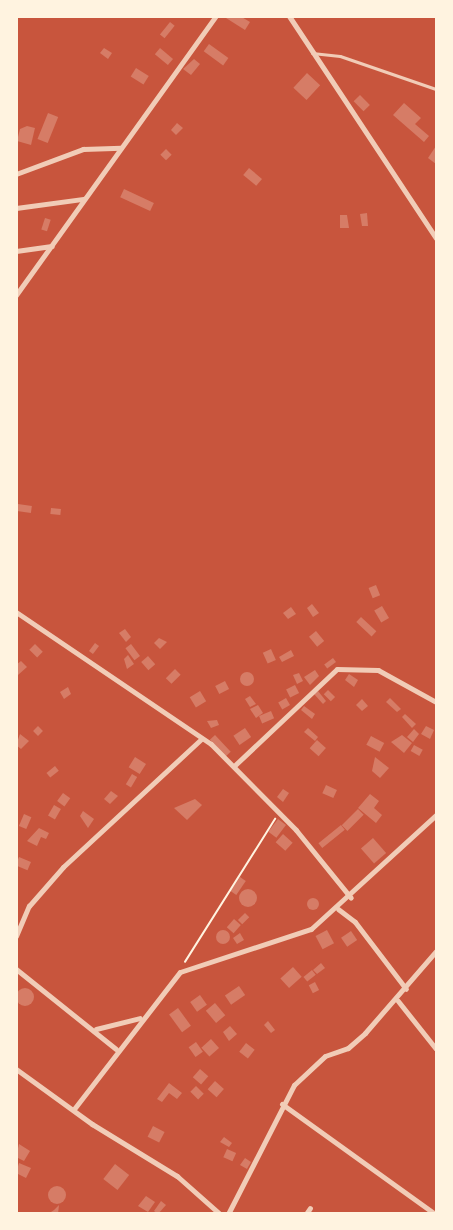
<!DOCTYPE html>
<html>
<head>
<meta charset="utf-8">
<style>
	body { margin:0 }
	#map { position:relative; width:453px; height:1230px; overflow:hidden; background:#c8553d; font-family:Arial,sans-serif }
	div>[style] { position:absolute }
	.building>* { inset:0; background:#d67c66; transform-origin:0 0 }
	.round { border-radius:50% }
	.path>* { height:1.5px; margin:-0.75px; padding:0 0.75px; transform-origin:0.75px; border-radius:0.75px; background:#fff3e0 }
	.service>* { height:3px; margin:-1.5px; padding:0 1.5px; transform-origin:1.5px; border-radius:1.5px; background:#f1ccb7 }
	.minor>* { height:5px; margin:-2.5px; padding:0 2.5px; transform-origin:2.5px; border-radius:2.5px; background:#f1ccb7 }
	span { translate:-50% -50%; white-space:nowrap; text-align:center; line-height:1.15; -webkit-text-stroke:4.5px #fff3e0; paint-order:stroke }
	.frame { position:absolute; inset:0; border:18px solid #fff3e0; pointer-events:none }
</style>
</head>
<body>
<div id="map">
	<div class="building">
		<i style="clip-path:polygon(240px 16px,250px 22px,245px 30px,226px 18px)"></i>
		<i style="left:170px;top:22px;width:6px;height:16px;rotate:39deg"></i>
		<i style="left:209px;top:44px;width:24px;height:9px;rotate:36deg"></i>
		<i style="clip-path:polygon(104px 48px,112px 53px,108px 59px,100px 53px)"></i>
		<i style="left:160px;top:48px;width:17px;height:8px;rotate:40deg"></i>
		<i style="clip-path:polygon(194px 59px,200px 64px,191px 75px,183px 69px)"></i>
		<i style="left:136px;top:68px;width:15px;height:10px;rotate:32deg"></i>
		<i style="left:307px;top:73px;width:18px;height:20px;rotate:43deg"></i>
		<i style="left:360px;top:95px;width:14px;height:9px;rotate:45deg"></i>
		<i style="clip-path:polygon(404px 103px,421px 118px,415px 124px,429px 136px,424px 142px,393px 115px)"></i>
		<i style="left:48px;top:113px;width:11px;height:28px;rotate:22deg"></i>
		<i style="clip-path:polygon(177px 123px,183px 128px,176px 135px,171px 130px)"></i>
		<i style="clip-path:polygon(27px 126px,35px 128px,31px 145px,17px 141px,20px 129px)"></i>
		<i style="clip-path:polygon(436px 146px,436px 164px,428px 158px)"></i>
		<i style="left:166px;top:149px;width:8px;height:8px;rotate:45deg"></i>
		<i style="left:249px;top:168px;width:17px;height:9px;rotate:40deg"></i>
		<i style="left:124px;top:189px;width:33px;height:9px;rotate:25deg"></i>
		<i style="clip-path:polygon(367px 213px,368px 226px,362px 226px,360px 214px)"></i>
		<i style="clip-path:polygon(340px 215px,347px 215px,349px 228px,340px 228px)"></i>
		<i style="left:45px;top:218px;width:6px;height:12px;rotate:18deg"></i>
		<i style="left:18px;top:504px;width:14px;height:7px;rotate:8deg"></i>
		<i style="left:51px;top:508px;width:10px;height:6px;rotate:6deg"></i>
		<i style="left:376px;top:585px;width:11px;height:8px;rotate:68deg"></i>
		<i style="clip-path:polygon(312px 604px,319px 613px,313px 617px,307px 608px)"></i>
		<i style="left:382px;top:606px;width:14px;height:9px;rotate:60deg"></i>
		<i style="clip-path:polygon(291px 607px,296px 614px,288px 619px,283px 613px)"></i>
		<i style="left:361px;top:617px;width:21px;height:7px;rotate:43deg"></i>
		<i style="clip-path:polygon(125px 629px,131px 637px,126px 642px,119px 633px)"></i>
		<i style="left:316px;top:631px;width:13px;height:9px;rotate:51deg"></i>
		<i style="clip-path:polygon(159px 638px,167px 642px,160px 649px,154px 643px)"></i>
		<i style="left:95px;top:643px;width:5px;height:10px;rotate:37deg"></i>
		<i style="left:35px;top:644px;width:11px;height:8px;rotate:45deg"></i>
		<i style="left:131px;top:644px;width:15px;height:7px;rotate:53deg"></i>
		<i style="left:271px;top:649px;width:12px;height:9px;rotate:66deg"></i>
		<i style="clip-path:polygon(291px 650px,294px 656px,282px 662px,279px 657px)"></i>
		<i style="clip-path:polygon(128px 655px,134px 664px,127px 669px,124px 659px)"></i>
		<i style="left:148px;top:656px;width:11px;height:9px;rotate:49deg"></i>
		<i style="left:333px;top:658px;width:5px;height:11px;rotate:53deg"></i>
		<i style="clip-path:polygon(21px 661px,27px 667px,18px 675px,16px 665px)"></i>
		<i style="left:175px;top:669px;width:8px;height:13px;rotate:45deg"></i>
		<i style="clip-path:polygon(315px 670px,319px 676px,310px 685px,304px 677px)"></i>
		<i class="round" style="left:240px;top:672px;width:14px;height:14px"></i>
		<i style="clip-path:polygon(299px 673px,303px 681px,297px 684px,293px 675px)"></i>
		<i style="clip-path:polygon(349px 674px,358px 680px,354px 687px,345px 680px)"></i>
		<i style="left:225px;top:681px;width:9px;height:11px;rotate:63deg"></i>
		<i style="left:295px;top:685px;width:9px;height:10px;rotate:63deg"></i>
		<i style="clip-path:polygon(68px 687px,71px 694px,64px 699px,60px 692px)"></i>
		<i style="left:328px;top:690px;width:10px;height:6px;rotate:45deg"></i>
		<i style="left:200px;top:691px;width:12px;height:12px;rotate:59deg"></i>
		<i style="clip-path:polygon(318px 691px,326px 701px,323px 704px,314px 694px)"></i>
		<i style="clip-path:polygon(250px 696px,256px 704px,250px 707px,245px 699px)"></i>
		<i style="left:286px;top:698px;width:8px;height:9px;rotate:60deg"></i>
		<i style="clip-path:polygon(390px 698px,401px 709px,397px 712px,386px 702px)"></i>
		<i style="clip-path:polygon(362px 699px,368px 706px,362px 711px,356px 705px)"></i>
		<i style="clip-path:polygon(258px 705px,263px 713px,256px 718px,250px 709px)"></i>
		<i style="clip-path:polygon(304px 706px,315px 714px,312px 719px,301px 710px)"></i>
		<i style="left:271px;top:711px;width:8px;height:13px;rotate:67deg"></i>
		<i style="clip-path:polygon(405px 714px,416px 724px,412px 728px,402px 717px)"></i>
		<i style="clip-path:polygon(217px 720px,219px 725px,211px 728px,207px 721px)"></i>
		<i style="left:38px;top:726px;width:7px;height:7px;rotate:45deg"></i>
		<i style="clip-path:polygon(426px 726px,434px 730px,430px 739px,421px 734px)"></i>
		<i style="left:245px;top:728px;width:11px;height:14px;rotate:56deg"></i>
		<i style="clip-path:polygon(308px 728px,318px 737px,315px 741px,304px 732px)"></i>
		<i style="clip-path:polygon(414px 729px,419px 734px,413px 742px,407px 737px)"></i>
		<i style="clip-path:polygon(20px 734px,29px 741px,21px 749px,16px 745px)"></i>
		<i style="left:215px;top:735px;width:23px;height:7px;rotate:47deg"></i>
		<i style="clip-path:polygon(402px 735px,412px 743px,404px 753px,391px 742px)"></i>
		<i style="left:371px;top:736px;width:15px;height:10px;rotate:28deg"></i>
		<i style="left:317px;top:740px;width:12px;height:11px;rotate:42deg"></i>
		<i style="left:414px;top:745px;width:10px;height:7px;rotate:29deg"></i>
		<i style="left:135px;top:757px;width:13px;height:12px;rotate:32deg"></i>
		<i style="clip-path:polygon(375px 757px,389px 768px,380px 778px,372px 771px)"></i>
		<i style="left:55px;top:766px;width:6px;height:11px;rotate:51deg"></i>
		<i style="left:132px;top:774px;width:6px;height:12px;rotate:31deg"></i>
		<i style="left:326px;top:785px;width:12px;height:9px;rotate:24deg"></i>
		<i style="clip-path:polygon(283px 789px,289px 793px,283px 802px,277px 797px)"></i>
		<i style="clip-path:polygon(111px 791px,118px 796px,110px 804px,104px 799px)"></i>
		<i style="left:63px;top:793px;width:9px;height:10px;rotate:36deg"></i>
		<i style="clip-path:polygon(370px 794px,379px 801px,374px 808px,382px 815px,376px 823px,358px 808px)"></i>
		<i style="clip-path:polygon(195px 799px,202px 805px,187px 820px,174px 808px)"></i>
		<i style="left:54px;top:805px;width:8px;height:12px;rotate:30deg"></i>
		<i style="left:358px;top:809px;width:8px;height:23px;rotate:45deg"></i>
		<i style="clip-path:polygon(83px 811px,94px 819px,88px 828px,80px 816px)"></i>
		<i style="left:24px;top:814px;width:8px;height:13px;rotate:23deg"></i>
		<i style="left:278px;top:819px;width:10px;height:16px;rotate:37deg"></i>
		<i style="left:341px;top:825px;width:6px;height:29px;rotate:51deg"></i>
		<i style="clip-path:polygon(39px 828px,49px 833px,46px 839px,41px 837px,37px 846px,27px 841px)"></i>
		<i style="left:283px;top:834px;width:13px;height:11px;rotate:42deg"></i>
		<i style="left:373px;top:838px;width:20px;height:16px;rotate:49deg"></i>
		<i style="left:19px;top:857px;width:13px;height:9px;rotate:23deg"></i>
		<i style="left:240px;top:877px;width:7px;height:17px;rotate:34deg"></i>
		<i class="round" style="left:239px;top:889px;width:18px;height:18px"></i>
		<i class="round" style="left:307px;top:898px;width:12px;height:12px"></i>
		<i style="left:245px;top:913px;width:6px;height:10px;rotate:45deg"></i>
		<i style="left:234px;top:919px;width:9px;height:11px;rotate:41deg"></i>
		<i style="left:327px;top:930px;width:15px;height:13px;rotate:62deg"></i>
		<i class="round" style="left:216px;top:930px;width:14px;height:14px"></i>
		<i style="left:351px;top:931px;width:11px;height:12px;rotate:56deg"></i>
		<i style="clip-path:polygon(240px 933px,244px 940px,237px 944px,233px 938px)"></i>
		<i style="clip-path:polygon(321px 963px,325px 968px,317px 974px,313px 970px)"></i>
		<i style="left:293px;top:967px;width:13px;height:17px;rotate:48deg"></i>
		<i style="left:312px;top:970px;width:6px;height:11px;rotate:51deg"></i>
		<i style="left:315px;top:982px;width:9px;height:7px;rotate:63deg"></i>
		<i style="left:239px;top:986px;width:11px;height:17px;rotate:56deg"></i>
		<i class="round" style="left:16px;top:988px;width:18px;height:18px"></i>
		<i style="left:200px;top:995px;width:12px;height:12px;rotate:55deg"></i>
		<i style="left:215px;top:1003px;width:16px;height:12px;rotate:50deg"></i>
		<i style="left:178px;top:1008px;width:22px;height:11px;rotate:54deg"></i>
		<i style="clip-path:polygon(268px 1021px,275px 1030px,271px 1033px,264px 1025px)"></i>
		<i style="clip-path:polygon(230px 1026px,237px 1034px,229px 1041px,223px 1032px)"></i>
		<i style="left:211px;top:1039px;width:12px;height:13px;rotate:48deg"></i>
		<i style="left:196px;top:1042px;width:12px;height:9px;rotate:55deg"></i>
		<i style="left:246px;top:1043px;width:11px;height:11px;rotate:38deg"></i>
		<i style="left:200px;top:1069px;width:11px;height:11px;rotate:41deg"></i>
		<i style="left:215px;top:1081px;width:12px;height:11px;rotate:42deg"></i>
		<i style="clip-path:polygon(169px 1083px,182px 1093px,177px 1099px,169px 1093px,162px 1102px,157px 1099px)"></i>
		<i style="left:196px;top:1086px;width:11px;height:8px;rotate:45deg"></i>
		<i style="left:153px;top:1126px;width:13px;height:12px;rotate:27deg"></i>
		<i style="clip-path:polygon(224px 1137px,232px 1143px,229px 1147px,220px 1142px)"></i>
		<i style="clip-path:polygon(19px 1144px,30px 1151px,24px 1161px,16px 1157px)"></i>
		<i style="left:227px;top:1149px;width:10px;height:9px;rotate:24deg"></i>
		<i style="clip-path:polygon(245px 1158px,251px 1162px,247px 1169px,240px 1165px)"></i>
		<i style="clip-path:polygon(19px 1163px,31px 1168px,26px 1178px,16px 1173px)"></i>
		<i style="left:115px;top:1164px;width:18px;height:19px;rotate:38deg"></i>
		<i class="round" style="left:48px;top:1186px;width:18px;height:18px"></i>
		<i style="clip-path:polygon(146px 1196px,155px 1202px,148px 1212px,138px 1206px)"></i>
		<i style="clip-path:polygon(161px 1201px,166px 1205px,158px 1214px,154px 1211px)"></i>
		<i style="clip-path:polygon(59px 1205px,58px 1214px,48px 1214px,54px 1210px)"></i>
	</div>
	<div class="path">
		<i style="left:185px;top:962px;width:169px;rotate:-57.8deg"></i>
	</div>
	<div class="service">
		<i style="left:312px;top:53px;width:28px;rotate:6deg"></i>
		<i style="left:340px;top:56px;width:102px;rotate:19deg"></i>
	</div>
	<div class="minor">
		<i style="left:289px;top:16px;width:266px;rotate:56.5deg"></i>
		<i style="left:16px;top:174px;width:72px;rotate:-20.5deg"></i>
		<i style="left:83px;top:149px;width:38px;rotate:-2deg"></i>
		<i style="left:16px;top:208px;width:68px;rotate:-7.7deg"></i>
		<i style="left:16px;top:251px;width:36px;rotate:-8deg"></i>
		<i style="left:16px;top:295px;width:343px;rotate:-54.4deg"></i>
		<i style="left:16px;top:612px;width:235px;rotate:34.1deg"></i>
		<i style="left:211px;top:744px;width:121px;rotate:45.3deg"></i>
		<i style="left:296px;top:830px;width:87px;rotate:51deg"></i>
		<i style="left:234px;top:766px;width:141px;rotate:-43.3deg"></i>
		<i style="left:337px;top:669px;width:41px;rotate:1.4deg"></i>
		<i style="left:378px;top:670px;width:66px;rotate:28.9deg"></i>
		<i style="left:338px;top:909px;width:21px;rotate:37deg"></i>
		<i style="left:355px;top:922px;width:84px;rotate:52.7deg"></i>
		<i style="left:16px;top:936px;width:33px;rotate:-67deg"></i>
		<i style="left:29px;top:906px;width:52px;rotate:-48.9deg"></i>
		<i style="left:63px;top:867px;width:188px;rotate:-42.8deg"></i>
		<i style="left:16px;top:969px;width:128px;rotate:38.7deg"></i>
		<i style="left:398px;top:1001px;width:61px;rotate:51.6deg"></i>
		<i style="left:96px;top:1029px;width:45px;rotate:-14deg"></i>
		<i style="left:16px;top:1069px;width:94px;rotate:35.9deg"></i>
		<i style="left:92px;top:1124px;width:100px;rotate:31.5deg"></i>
		<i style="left:177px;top:1176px;width:57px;rotate:41.5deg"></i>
		<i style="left:282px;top:1104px;width:188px;rotate:35.7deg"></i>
		<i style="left:74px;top:1109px;width:173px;rotate:-52.3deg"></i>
		<i style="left:180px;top:972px;width:138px;rotate:-18.2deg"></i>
		<i style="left:311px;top:929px;width:169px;rotate:-42.4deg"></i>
		<i style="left:228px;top:1214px;width:145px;rotate:-62.9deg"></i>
		<i style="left:294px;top:1085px;width:42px;rotate:-43.1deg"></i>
		<i style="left:325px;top:1056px;width:24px;rotate:-19deg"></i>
		<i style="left:348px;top:1048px;width:23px;rotate:-41deg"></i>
		<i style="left:365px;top:1033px;width:108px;rotate:-49.1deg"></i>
		<i style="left:306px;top:1214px;width:7px;rotate:-56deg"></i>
	</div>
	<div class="frame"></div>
</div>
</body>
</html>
